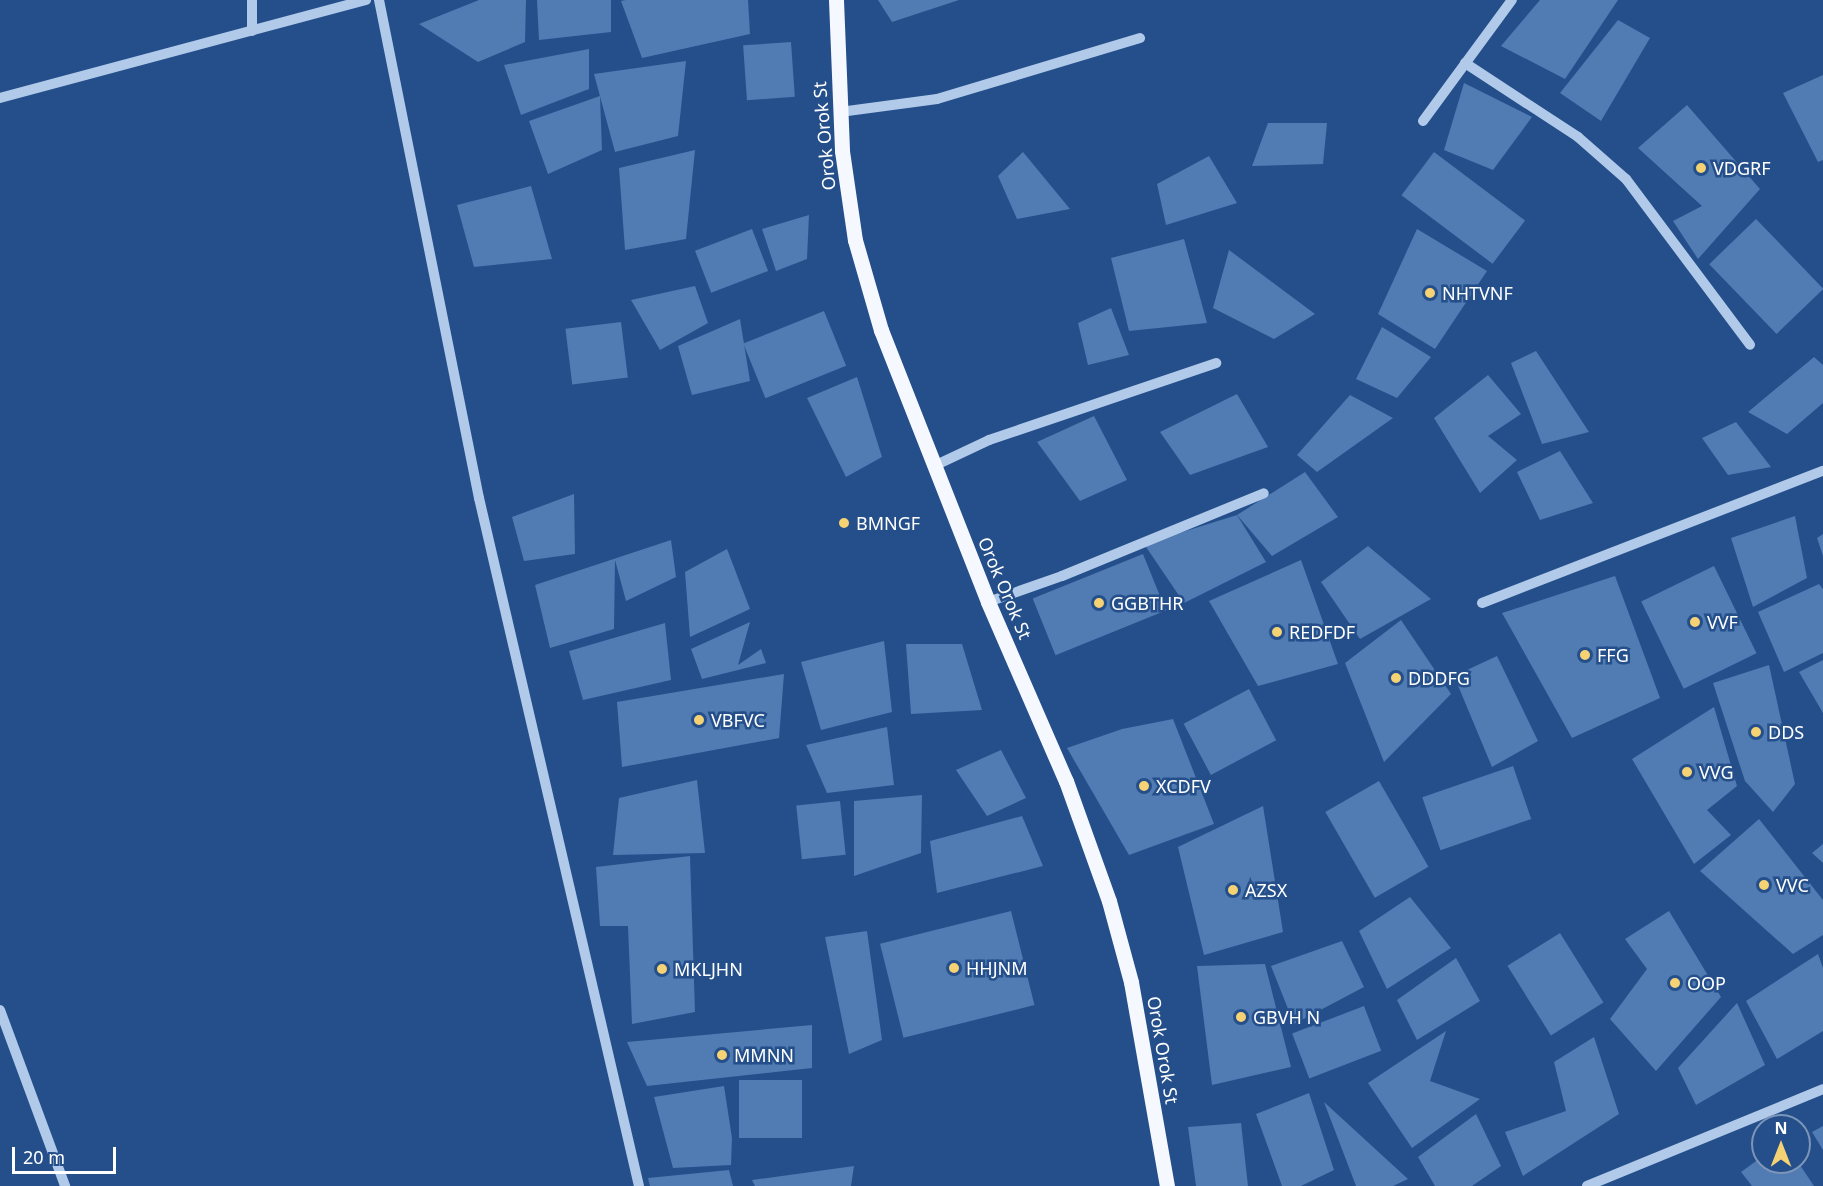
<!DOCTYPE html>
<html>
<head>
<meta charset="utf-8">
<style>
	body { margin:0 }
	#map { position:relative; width:1823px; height:1186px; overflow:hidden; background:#244f8a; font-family:"Noto Sans",sans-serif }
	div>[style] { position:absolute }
	.building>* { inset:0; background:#507bb3; transform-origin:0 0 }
	.minor>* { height:10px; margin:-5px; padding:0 5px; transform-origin:5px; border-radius:5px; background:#b1caea }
	.major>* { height:15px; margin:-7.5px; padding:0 7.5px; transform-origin:7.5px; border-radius:7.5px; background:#f5f8fe }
	.dots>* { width:16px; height:16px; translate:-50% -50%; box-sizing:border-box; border:3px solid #244f8a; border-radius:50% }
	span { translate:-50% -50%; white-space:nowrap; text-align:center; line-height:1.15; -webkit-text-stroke:5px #244f8a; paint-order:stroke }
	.street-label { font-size:18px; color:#fff }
	.poi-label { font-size:18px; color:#fff }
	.left { translate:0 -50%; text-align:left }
	.north { position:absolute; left:1751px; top:1114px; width:60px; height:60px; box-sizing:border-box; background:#244f8a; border:2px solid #7c95b9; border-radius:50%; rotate:0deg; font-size:16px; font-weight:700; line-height:24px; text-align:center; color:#fff }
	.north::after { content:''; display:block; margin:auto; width:21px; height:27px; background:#f5d274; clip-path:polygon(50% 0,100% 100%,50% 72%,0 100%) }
	.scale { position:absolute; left:12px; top:1147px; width:104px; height:27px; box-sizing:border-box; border:3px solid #fff; border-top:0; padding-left:8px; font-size:18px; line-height:21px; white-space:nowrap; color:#fff; -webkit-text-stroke:4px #244f8a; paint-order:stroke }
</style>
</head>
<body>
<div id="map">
	<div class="building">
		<i style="clip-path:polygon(479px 0,526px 0,525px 42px,478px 62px,419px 24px)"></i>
		<i style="clip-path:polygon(537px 0,611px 0,611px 32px,539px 40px)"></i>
		<i style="clip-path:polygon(626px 0,748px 0,750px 34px,642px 58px,621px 1px)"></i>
		<i style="clip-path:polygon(878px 0,959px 0,892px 22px)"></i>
		<i style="clip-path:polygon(1540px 0,1618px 0,1565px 79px,1501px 46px)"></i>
		<i style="clip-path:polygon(1618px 20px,1650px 38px,1601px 121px,1560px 93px)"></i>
		<i style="left:791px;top:42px;width:55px;height:48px;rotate:86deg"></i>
		<i style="clip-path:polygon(589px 49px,589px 89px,521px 115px,504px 65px)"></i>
		<i style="clip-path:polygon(686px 61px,678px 136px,615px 152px,594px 74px)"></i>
		<i style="clip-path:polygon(1823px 75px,1823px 160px,1818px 162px,1783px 93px)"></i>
		<i style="clip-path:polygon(1464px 83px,1532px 117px,1493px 170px,1444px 150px)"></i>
		<i style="clip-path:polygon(600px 96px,602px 150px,548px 174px,529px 121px)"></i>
		<i style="clip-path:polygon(1687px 105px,1760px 189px,1698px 259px,1673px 221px,1702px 206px,1638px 148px)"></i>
		<i style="clip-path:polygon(1268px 123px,1327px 123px,1323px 164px,1252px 166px)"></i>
		<i style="clip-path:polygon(695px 150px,686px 239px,625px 250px,619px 168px)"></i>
		<i style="clip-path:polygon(1023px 152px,1070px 209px,1017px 219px,998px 176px)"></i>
		<i style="left:1434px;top:152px;width:114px;height:54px;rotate:37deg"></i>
		<i style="clip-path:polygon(1209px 156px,1237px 203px,1166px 225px,1157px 184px)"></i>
		<i style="clip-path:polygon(531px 186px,552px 259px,474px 267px,457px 205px)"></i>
		<i style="clip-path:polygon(809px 215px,807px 259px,776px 271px,762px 229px)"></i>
		<i style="left:1756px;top:219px;width:97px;height:65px;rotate:46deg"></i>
		<i style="left:752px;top:229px;width:45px;height:61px;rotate:69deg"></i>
		<i style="clip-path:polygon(1417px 229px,1487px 271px,1435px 349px,1378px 314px)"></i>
		<i style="clip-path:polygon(1184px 239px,1207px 323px,1129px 331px,1111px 258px)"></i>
		<i style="clip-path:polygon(1229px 250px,1315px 314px,1274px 339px,1213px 308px)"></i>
		<i style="clip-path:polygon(695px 286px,708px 323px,660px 350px,631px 300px)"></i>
		<i style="clip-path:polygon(1111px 308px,1129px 355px,1088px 365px,1078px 323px)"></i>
		<i style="left:824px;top:311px;width:59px;height:87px;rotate:68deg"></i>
		<i style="clip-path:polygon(740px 319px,750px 381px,692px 395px,678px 346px)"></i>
		<i style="left:621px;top:322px;width:56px;height:56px;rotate:83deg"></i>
		<i style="clip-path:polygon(1382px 327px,1431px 357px,1397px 398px,1356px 379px)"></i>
		<i style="clip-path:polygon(1536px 351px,1589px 432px,1542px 444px,1511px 363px)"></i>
		<i style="clip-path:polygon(1814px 357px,1823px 365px,1823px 403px,1787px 434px,1748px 412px)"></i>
		<i style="clip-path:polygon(1488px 375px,1521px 414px,1488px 436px,1517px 460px,1480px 493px,1434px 418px)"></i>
		<i style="clip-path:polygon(857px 377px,882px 457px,846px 477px,807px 398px)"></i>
		<i style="clip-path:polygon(1237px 394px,1268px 447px,1190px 475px,1160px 432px)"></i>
		<i style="clip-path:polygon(1350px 395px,1393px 418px,1317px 472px,1297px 455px)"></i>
		<i style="clip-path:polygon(1094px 416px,1127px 480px,1080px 501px,1037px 442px)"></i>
		<i style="clip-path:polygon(1736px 422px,1771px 467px,1728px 475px,1702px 438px)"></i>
		<i style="clip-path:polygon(1560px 451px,1593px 503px,1540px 520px,1517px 472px)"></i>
		<i style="clip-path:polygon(1305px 472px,1338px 517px,1272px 556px,1237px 515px)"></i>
		<i style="clip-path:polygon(574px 494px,575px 554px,524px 561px,512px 517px)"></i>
		<i style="clip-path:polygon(1237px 515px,1266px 562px,1184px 603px,1144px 544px)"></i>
		<i style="clip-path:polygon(1795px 516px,1807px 578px,1753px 607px,1731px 538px)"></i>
		<i style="clip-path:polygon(1823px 534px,1823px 556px,1817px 538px)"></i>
		<i style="clip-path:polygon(671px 540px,676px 577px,626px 601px,615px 560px,614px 629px,550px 648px,535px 585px)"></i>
		<i style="clip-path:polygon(1368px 546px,1431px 599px,1360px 639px,1321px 582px)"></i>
		<i style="clip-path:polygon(727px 549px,750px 609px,690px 637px,685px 572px)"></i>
		<i style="left:1143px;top:554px;width:61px;height:119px;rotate:68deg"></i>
		<i style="clip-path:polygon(1301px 560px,1338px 664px,1258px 686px,1209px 601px)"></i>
		<i style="left:1714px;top:566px;width:97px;height:81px;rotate:64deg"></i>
		<i style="clip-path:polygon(1615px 576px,1660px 698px,1572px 738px,1502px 613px)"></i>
		<i style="clip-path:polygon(1819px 584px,1823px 589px,1823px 653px,1784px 672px,1758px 612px)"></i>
		<i style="clip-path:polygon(1401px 620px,1451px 694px,1384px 762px,1345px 663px)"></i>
		<i style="clip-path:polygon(750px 622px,738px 665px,761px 649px,766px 663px,702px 679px,691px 649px)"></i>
		<i style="clip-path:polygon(665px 623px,671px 680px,583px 700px,569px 651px)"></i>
		<i style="clip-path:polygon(884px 641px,892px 712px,821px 730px,801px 662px)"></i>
		<i style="clip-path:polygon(906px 644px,962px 644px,982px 710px,911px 714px)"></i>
		<i style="clip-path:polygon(1497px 656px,1538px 741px,1492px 767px,1454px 676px)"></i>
		<i style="clip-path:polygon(1823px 660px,1823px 713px,1799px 672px)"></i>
		<i style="clip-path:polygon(1769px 665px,1795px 784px,1773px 812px,1745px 781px,1713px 683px)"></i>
		<i style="clip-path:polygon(784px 674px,779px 738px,622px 767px,617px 702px)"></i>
		<i style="left:1249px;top:689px;width:58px;height:74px;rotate:62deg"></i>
		<i style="clip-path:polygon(1714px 707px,1737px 786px,1707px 810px,1731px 835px,1694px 864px,1632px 759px)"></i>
		<i style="clip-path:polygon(1173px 719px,1214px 824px,1129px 855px,1067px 748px,1122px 729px)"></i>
		<i style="clip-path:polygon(887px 727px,894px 785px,827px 793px,806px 745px)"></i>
		<i style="clip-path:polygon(1001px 750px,1026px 798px,987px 816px,956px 770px)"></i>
		<i style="left:1513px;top:766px;width:56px;height:96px;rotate:71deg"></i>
		<i style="clip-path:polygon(697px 780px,705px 853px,613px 855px,619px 798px)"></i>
		<i style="left:1379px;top:781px;width:99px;height:62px;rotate:60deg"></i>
		<i style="clip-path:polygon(922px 795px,921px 853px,854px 876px,854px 801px)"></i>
		<i style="left:840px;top:801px;width:54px;height:44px;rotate:84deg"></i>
		<i style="clip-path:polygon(1263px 806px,1283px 932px,1204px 955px,1178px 847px)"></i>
		<i style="clip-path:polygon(1022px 816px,1043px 866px,937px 893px,930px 841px)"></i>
		<i style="clip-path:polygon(1759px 819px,1823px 900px,1823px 935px,1793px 954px,1700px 871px)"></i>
		<i style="clip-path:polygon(1823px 844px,1823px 863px,1812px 853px)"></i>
		<i style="clip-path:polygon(690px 856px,695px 1012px,632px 1024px,628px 926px,600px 926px,596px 867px)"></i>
		<i style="clip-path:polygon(1410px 897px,1451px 948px,1387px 989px,1359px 931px)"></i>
		<i style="left:1011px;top:911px;width:97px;height:135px;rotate:76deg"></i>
		<i style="clip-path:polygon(1669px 911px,1721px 997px,1656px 1071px,1610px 1019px,1647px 969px,1625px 939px)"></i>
		<i style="clip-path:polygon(867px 931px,882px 1040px,849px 1054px,825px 937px)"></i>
		<i style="left:1560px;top:933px;width:82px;height:62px;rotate:58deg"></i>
		<i style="clip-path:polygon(1342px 941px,1364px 987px,1294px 1024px,1271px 966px)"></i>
		<i style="clip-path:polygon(1818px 954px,1823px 968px,1823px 1031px,1777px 1059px,1746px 1001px)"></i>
		<i style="clip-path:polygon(1456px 958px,1480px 1001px,1417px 1040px,1397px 1000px)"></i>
		<i style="clip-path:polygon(1265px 964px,1291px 1067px,1212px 1085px,1197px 966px)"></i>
		<i style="clip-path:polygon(1737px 1003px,1765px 1065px,1696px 1105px,1678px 1068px)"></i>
		<i style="left:1364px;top:1006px;width:48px;height:77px;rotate:69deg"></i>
		<i style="clip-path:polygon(812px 1025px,812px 1068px,647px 1086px,627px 1042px)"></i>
		<i style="clip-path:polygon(1446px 1031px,1430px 1081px,1480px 1099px,1412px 1148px,1368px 1083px)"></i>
		<i style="clip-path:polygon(1594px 1037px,1619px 1114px,1523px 1176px,1505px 1132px,1566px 1111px,1554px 1062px)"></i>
		<i style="left:739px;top:1080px;width:63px;height:58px"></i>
		<i style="clip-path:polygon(724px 1086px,732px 1138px,731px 1165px,673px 1168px,654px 1097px)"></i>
		<i style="clip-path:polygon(1309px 1093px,1334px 1170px,1301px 1186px,1282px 1186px,1256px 1114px)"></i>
		<i style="clip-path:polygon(1324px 1102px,1408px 1179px,1393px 1186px,1356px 1186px)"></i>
		<i style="clip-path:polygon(1476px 1114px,1501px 1166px,1472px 1186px,1435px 1186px,1418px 1157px)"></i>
		<i style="clip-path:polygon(1241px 1123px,1248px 1186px,1196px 1186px,1188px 1127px)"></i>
		<i style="clip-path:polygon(1823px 1126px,1823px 1150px,1812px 1132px)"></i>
		<i style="clip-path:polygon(1763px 1156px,1763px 1162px,1798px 1162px,1814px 1186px,1752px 1186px,1741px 1172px)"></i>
		<i style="clip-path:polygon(854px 1166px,851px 1186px,755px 1186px,752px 1180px)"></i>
		<i style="clip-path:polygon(729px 1170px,733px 1186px,650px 1186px,648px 1178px)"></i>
	</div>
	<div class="minor">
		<i style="left:252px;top:0;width:31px;rotate:90deg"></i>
		<i style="left:379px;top:0;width:508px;rotate:78.65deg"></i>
		<i style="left:479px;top:498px;width:706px;rotate:76.91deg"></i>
		<i style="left:1465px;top:63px;width:135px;rotate:33.2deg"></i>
		<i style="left:1578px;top:137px;width:64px;rotate:41.2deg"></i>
		<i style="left:1626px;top:179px;width:207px;rotate:53.2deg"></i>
		<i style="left:0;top:98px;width:379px;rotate:-15deg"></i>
		<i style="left:840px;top:112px;width:98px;rotate:-7.6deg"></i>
		<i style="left:937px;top:99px;width:212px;rotate:-16.7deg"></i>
		<i style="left:1423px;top:121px;width:150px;rotate:-53.7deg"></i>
		<i style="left:934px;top:466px;width:61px;rotate:-25.3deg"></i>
		<i style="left:989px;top:440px;width:240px;rotate:-18.7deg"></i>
		<i style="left:988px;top:602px;width:78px;rotate:-19.4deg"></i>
		<i style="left:1062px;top:576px;width:218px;rotate:-22.3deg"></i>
		<i style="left:1482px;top:603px;width:366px;rotate:-21.2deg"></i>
		<i style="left:0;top:1010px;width:188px;rotate:69.7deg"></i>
		<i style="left:1587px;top:1186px;width:255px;rotate:-22.3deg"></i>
	</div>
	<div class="major">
		<i style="left:836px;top:0;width:151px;rotate:87.7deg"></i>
		<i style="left:842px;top:151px;width:90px;rotate:81.7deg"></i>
		<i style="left:855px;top:240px;width:94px;rotate:73.9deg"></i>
		<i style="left:881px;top:330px;width:292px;rotate:68.5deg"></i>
		<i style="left:988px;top:602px;width:195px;rotate:66.5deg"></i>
		<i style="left:1066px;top:781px;width:127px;rotate:70.3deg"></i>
		<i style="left:1109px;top:901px;width:84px;rotate:74.8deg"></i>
		<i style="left:1131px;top:982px;width:207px;rotate:80deg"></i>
	</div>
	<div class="dots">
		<i style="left:1701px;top:168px;background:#f5d274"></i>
		<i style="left:1430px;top:293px;background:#f5d274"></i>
		<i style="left:844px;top:523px;background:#f5d274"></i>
		<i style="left:1099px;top:603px;background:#f5d274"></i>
		<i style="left:1695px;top:622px;background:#f5d274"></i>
		<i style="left:1277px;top:632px;background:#f5d274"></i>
		<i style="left:1585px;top:655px;background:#f5d274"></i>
		<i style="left:1396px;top:678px;background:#f5d274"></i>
		<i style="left:699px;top:720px;background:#f5d274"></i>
		<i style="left:1756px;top:732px;background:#f5d274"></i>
		<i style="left:1687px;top:772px;background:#f5d274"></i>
		<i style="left:1144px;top:786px;background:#f5d274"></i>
		<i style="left:1764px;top:885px;background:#f5d274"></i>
		<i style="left:1233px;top:890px;background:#f5d274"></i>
		<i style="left:954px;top:968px;background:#f5d274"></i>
		<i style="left:662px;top:969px;background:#f5d274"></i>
		<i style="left:1675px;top:983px;background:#f5d274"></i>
		<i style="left:1241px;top:1017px;background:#f5d274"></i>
		<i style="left:722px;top:1055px;background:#f5d274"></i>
	</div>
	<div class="street-label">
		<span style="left:824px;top:136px;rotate:-95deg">Orok Orok St</span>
		<span style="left:1005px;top:588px;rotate:67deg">Orok Orok St</span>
		<span style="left:1163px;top:1050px;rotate:80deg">Orok Orok St</span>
	</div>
	<div class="poi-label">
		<span class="left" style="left:1713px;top:168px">VDGRF</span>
		<span class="left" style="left:1442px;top:293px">NHTVNF</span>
		<span class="left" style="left:856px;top:523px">BMNGF</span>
		<span class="left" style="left:1111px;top:603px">GGBTHR</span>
		<span class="left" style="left:1707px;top:622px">VVF</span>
		<span class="left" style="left:1289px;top:632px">REDFDF</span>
		<span class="left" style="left:1597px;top:655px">FFG</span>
		<span class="left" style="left:1408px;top:678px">DDDFG</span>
		<span class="left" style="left:711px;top:720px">VBFVC</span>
		<span class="left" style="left:1768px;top:732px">DDS</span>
		<span class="left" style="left:1699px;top:772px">VVG</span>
		<span class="left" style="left:1156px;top:786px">XCDFV</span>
		<span class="left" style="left:1776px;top:885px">VVC</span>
		<span class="left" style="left:1245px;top:890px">AZSX</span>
		<span class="left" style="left:966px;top:968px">HHJNM</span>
		<span class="left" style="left:674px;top:969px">MKLJHN</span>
		<span class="left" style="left:1687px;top:983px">OOP</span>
		<span class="left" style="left:1253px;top:1017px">GBVH N</span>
		<span class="left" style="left:734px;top:1055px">MMNN</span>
	</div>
	<div class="north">N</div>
	<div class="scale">20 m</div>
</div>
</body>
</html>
